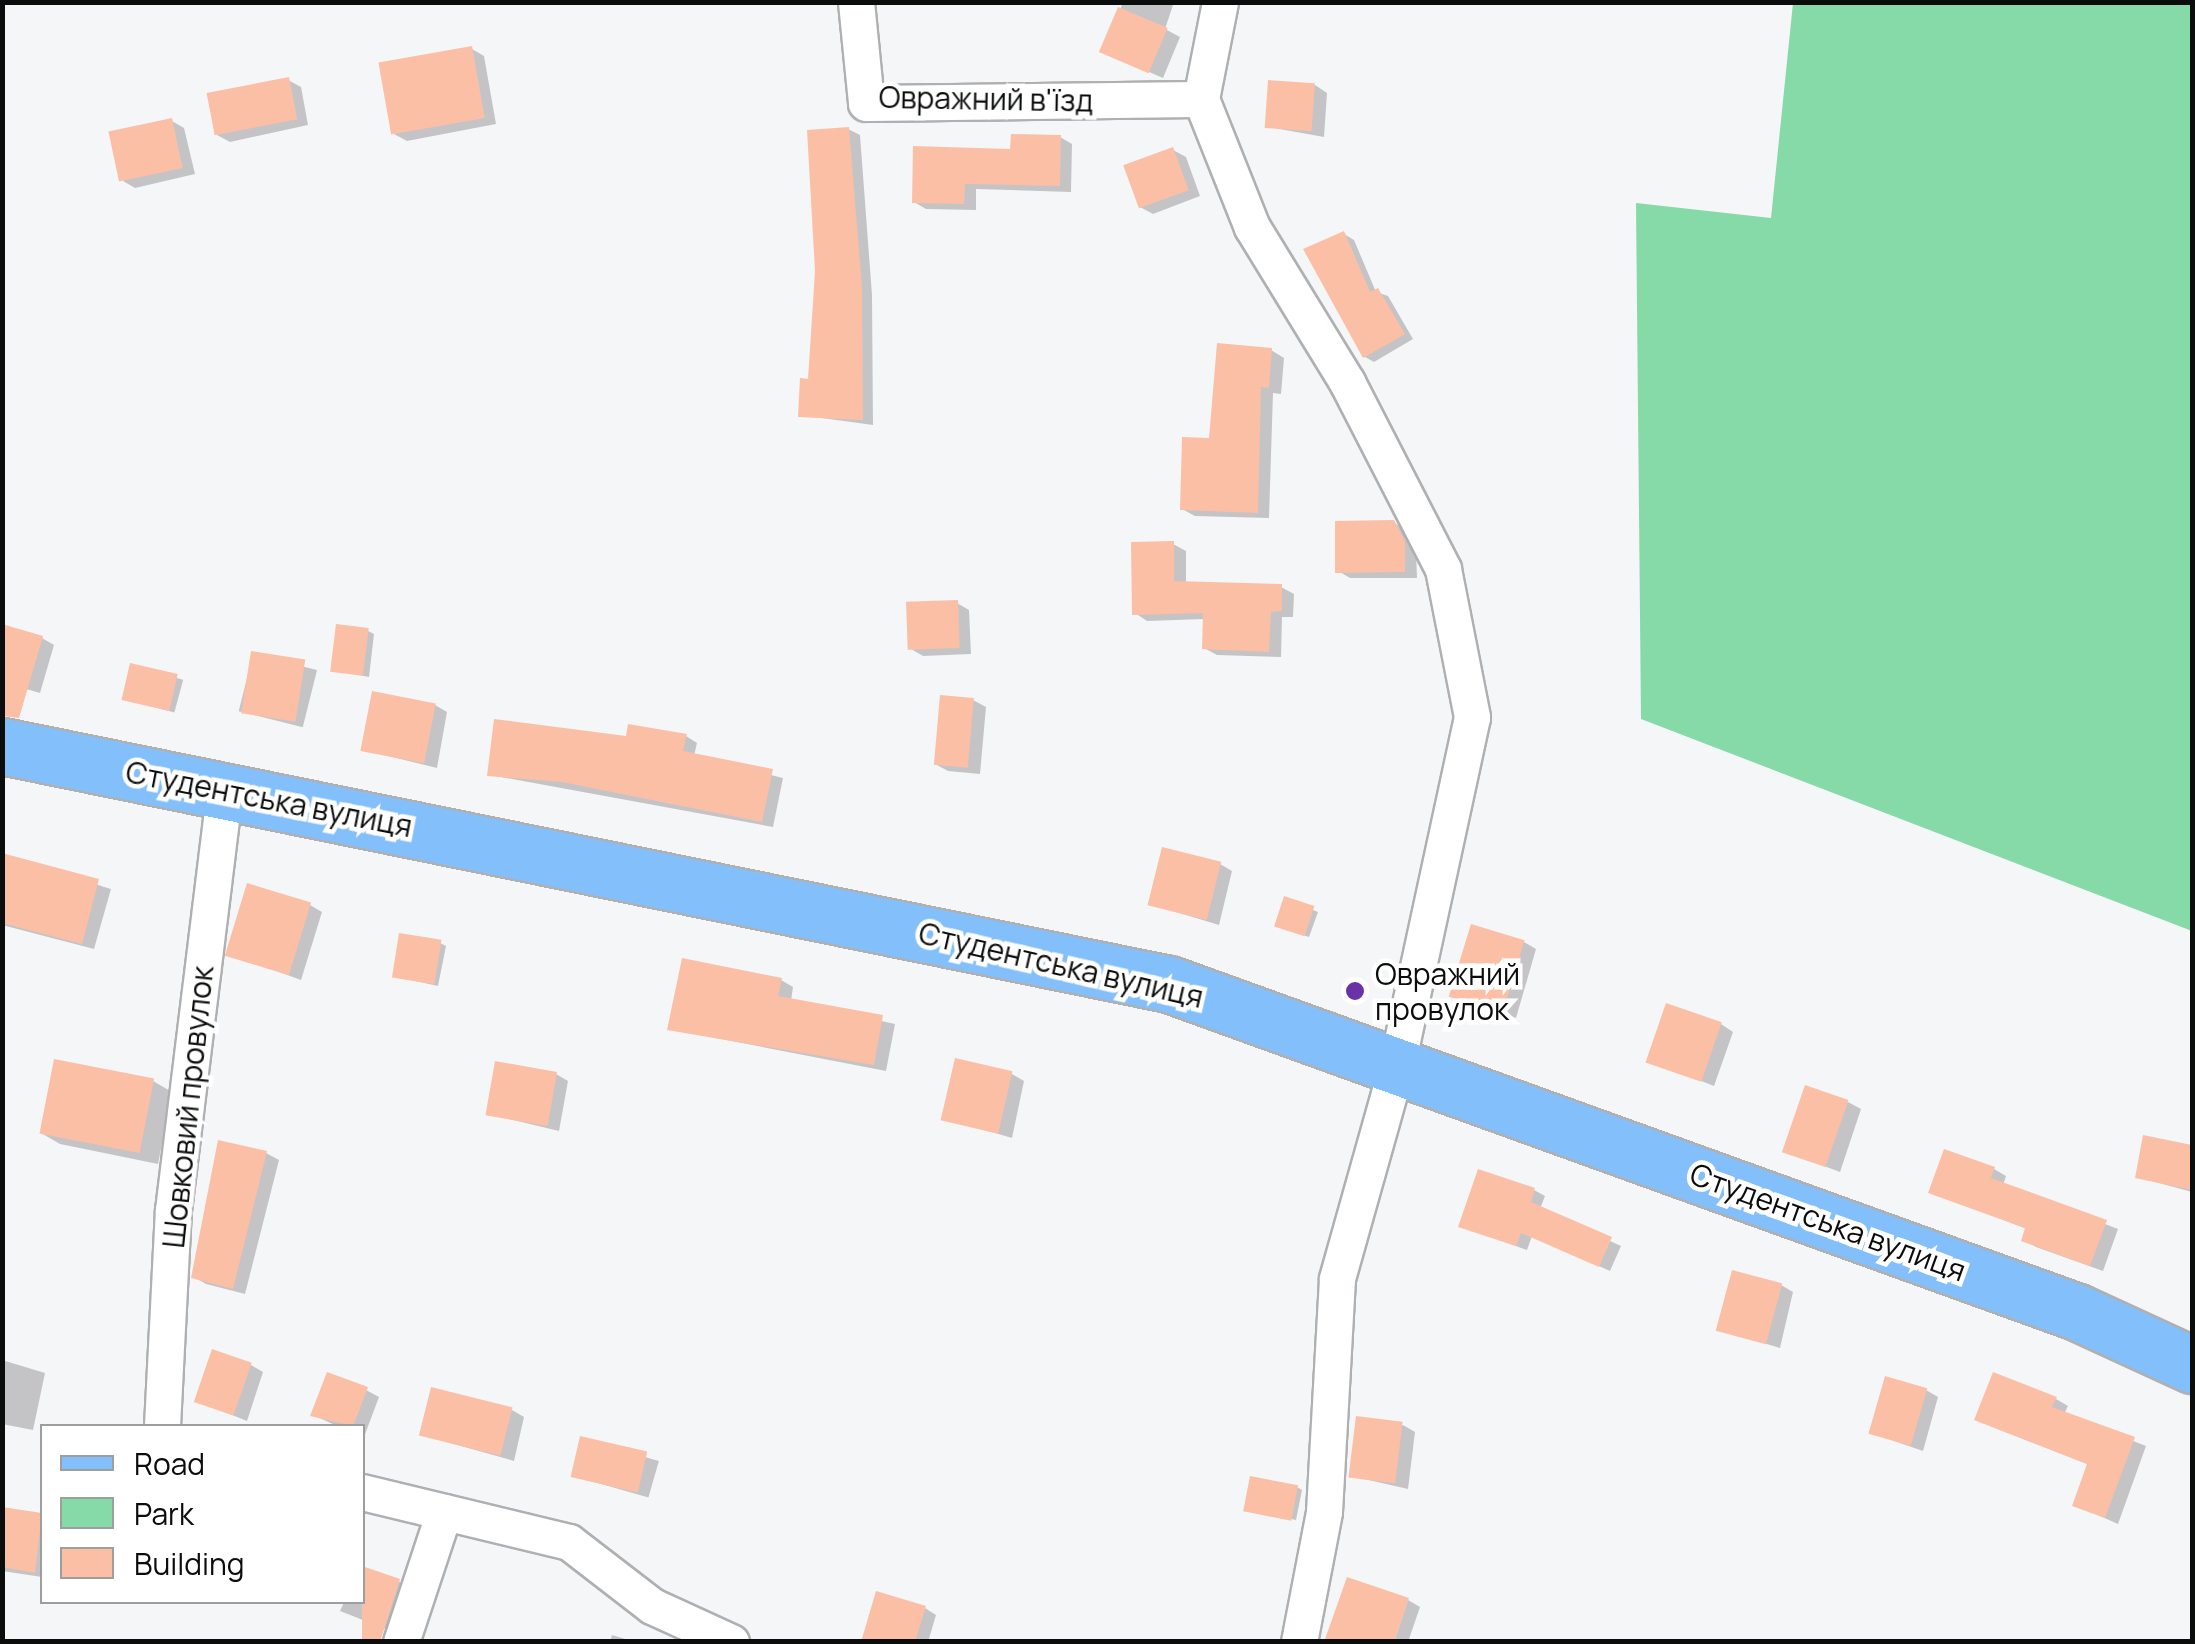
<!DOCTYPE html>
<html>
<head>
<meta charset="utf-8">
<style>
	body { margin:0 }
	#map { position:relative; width:2195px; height:1644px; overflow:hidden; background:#f5f6f8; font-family:Manrope,sans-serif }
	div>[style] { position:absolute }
	.green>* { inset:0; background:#86daa7 }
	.shadow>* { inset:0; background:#0003; transform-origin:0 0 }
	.building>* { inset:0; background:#fbbfa6; transform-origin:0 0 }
	.roads { filter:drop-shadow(2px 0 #aeb0b2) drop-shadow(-2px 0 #aeb0b2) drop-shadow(0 2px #aeb0b2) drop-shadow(0 -2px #aeb0b2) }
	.minor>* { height:35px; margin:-17.5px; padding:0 17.5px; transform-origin:17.5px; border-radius:17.5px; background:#fff }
	.primary>* { height:55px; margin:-27.5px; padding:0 27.5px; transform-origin:27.5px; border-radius:27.5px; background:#83bffa }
	.dots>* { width:28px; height:28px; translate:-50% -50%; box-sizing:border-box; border:5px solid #fff; border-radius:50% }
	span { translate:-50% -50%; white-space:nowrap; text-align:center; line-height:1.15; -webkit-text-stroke:9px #fff; paint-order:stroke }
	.street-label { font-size:30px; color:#0b0c0c }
	.poi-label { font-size:30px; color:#0b0c0c }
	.left { translate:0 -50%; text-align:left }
	.frame { position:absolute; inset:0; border:5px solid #0b0c0c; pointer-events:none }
	.legend { position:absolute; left:40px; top:1424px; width:325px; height:180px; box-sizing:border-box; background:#fff; border:2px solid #9d9e9e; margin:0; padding:12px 18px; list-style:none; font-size:30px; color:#0b0c0c }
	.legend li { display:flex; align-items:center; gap:20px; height:50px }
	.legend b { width:50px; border:2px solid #9d9e9e }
</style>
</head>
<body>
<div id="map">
	<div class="green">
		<i style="clip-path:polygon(1793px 3px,2192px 3px,2192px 931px,1641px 719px,1636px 203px,1771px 218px)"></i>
	</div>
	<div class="shadow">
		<i style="clip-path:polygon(1123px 2px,1174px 2px,1165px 29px,1180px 37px,1163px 78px,1103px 52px)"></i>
		<i style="clip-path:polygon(472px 49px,484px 56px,496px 124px,407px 141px,394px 134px)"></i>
		<i style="clip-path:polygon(288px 80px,301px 87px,308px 125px,230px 142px,217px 135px)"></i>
		<i style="clip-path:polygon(1315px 85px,1327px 93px,1324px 137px,1268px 127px)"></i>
		<i style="clip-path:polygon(172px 121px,184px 128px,195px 174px,135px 188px,123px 181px)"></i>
		<i style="clip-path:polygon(848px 129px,860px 135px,872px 295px,873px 425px,800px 415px,811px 381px,818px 271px)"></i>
		<i style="clip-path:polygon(1060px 137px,1072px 144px,1071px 192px,976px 189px,976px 210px,926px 209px,914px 202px,1013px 151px)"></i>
		<i style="clip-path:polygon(1173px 150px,1186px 157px,1200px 196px,1153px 214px,1140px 207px)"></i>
		<i style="clip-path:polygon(1344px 234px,1354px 240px,1376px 292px,1388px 296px,1413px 339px,1374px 362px,1365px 357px)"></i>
		<i style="clip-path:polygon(1271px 350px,1284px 358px,1281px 394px,1273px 393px,1269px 518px,1195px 516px,1182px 509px,1211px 440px)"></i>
		<i style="clip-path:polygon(1394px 523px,1407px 530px,1416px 550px,1417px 578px,1350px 578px,1338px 571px)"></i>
		<i style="clip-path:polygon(1173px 544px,1186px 551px,1186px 584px,1281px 587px,1294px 594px,1293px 617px,1282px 617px,1281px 657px,1217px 655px,1204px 648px,1205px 619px,1147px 621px,1135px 613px)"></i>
		<i style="clip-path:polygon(957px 603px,969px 610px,971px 654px,923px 656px,911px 649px)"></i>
		<i style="clip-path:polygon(368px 631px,374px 634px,369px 677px,333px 670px)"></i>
		<i style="clip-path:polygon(42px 638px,54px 645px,40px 693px,2px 682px)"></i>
		<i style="left:253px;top:654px;width:66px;height:59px;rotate:14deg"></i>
		<i style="left:132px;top:666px;width:53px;height:34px;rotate:15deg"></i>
		<i style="clip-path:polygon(973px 700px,986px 707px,980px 774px,948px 771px,935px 764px)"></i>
		<i style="clip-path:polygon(435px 705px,447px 712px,437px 768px,364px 750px)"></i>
		<i style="clip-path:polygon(686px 736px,697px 743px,694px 756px,783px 778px,773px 827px,490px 775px,628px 738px)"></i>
		<i style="clip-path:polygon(2px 856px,111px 889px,94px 949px,2px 925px)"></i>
		<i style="clip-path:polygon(1220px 864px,1232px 871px,1219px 925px,1150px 904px)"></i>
		<i style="clip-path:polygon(1286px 899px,1318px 912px,1309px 937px,1282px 928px)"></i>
		<i style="clip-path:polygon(310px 905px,322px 912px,301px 980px,229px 954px)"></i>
		<i style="clip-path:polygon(1524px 942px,1536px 949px,1516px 1018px,1452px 996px)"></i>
		<i style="clip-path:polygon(440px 943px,446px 946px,438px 986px,393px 976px)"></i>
		<i style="clip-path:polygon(781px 980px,793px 987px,791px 1001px,895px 1024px,886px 1071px,670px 1029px)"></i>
		<i style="clip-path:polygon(1721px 1024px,1733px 1032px,1714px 1086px,1648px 1060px)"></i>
		<i style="clip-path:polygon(556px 1074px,568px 1081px,559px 1131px,488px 1114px)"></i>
		<i style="clip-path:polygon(1012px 1074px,1024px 1081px,1012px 1138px,944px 1118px)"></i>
		<i style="clip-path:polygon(153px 1081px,172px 1092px,158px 1164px,60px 1144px,41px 1133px)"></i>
		<i style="clip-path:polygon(1848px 1102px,1861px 1109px,1840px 1172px,1787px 1152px)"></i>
		<i style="clip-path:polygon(2145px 1138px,2192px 1148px,2192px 1192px,2137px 1177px)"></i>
		<i style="clip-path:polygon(266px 1153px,279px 1160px,245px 1294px,206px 1284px,194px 1277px)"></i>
		<i style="clip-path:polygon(1994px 1169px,2006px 1176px,2003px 1185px,2118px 1229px,2103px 1271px,2036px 1247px,2024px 1240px,2027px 1229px,1931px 1192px)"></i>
		<i style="clip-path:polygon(1534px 1190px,1545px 1196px,1540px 1209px,1621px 1246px,1610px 1271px,1532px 1236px,1527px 1250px,1461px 1226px)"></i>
		<i style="clip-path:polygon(1781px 1285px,1793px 1292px,1780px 1348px,1720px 1330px)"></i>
		<i style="clip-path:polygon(2px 1360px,45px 1373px,33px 1430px,2px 1424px)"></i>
		<i style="clip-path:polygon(251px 1365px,263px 1372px,247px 1421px,197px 1401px)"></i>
		<i style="clip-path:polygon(366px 1390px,379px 1397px,364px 1437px,362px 1426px,337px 1426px,313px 1415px)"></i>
		<i style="clip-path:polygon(1926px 1390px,1938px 1397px,1923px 1451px,1871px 1433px)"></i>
		<i style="clip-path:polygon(2056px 1399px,2068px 1406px,2064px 1414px,2146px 1446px,2118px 1524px,2075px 1505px,2090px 1465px,1990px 1426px)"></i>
		<i style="clip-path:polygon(512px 1410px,524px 1417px,514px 1461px,422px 1435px)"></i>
		<i style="clip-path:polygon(1403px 1425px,1415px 1432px,1408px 1489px,1351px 1476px)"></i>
		<i style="left:582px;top:1439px;width:80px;height:38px;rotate:16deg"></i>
		<i style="clip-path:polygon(1297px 1487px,1302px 1490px,1296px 1520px,1246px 1509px)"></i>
		<i style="clip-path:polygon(2px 1510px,42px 1516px,42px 1577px,2px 1571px)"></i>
		<i style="clip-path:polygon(398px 1581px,411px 1588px,396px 1633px,340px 1611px,344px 1602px,362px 1602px)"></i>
		<i style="clip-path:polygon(1408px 1600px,1420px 1607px,1408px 1642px,1394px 1642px)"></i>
		<i style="clip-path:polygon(925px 1608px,936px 1615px,928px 1642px,864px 1642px)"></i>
		<i style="clip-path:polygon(612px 1635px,635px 1642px,610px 1642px)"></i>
	</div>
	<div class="building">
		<i style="left:1118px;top:7px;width:54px;height:49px;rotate:23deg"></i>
		<i style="left:472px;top:46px;width:73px;height:95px;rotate:80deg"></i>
		<i style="left:289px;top:77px;width:43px;height:84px;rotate:79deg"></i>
		<i style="left:1268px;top:80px;width:47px;height:48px;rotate:4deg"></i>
		<i style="left:172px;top:118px;width:51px;height:65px;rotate:78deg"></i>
		<i style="clip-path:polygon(849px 127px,862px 288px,863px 420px,798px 417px,800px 378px,808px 379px,815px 271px,807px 130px)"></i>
		<i style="clip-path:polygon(1011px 134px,1061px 135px,1060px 186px,965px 184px,964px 204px,912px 203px,913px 146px,1010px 149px)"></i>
		<i style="left:1173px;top:147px;width:46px;height:53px;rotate:70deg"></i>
		<i style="clip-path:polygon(1344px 231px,1370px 292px,1378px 288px,1405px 334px,1363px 358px,1303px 249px)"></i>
		<i style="clip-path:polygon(1217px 343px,1272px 348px,1269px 388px,1261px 387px,1258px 513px,1180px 510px,1182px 437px,1209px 438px)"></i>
		<i style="clip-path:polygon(1394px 520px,1405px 541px,1405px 572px,1335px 573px,1335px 521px)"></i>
		<i style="clip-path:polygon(1174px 541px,1174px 581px,1282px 584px,1282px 611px,1271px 612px,1269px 652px,1202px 649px,1203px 613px,1132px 615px,1131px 542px)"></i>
		<i style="left:958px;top:600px;width:48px;height:52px;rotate:88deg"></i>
		<i style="clip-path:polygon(2px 624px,43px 636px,19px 718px,2px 716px)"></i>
		<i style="left:336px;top:624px;width:33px;height:48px;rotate:7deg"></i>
		<i style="left:251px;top:651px;width:55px;height:63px;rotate:9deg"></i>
		<i style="left:130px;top:663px;width:49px;height:38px;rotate:13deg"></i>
		<i style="left:372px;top:691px;width:65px;height:61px;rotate:11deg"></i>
		<i style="left:940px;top:695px;width:34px;height:70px;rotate:5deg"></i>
		<i style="clip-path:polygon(494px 719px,626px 736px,628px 724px,687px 734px,683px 751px,773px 769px,762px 822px,562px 782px,487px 776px)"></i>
		<i style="left:1162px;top:847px;width:61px;height:60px;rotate:14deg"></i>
		<i style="clip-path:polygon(2px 853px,99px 879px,82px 944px,2px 923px)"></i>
		<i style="left:247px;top:883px;width:67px;height:76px;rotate:17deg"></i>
		<i style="left:1284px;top:896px;width:32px;height:32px;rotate:18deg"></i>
		<i style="left:1471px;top:924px;width:56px;height:76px;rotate:17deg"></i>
		<i style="left:399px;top:933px;width:43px;height:45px;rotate:9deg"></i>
		<i style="clip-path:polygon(682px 958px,782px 978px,778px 996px,883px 1015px,874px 1065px,667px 1030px)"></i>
		<i style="left:1666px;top:1003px;width:59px;height:63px;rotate:19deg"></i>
		<i style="left:955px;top:1058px;width:59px;height:64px;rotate:13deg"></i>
		<i style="left:54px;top:1059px;width:102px;height:76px;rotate:11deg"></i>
		<i style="left:495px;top:1061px;width:63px;height:55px;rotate:10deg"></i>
		<i style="left:1805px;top:1085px;width:46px;height:71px;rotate:19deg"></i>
		<i style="clip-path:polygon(2143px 1135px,2192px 1145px,2192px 1190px,2135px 1178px)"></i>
		<i style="clip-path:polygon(218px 1140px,267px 1151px,233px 1289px,191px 1278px)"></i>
		<i style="clip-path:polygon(1944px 1149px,1995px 1167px,1991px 1178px,2107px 1220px,2090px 1266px,2021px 1241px,2025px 1228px,1928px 1193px)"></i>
		<i style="clip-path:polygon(1478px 1169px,1535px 1188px,1531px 1202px,1612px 1237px,1599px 1267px,1521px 1233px,1516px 1246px,1458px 1227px)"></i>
		<i style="left:1732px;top:1270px;width:52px;height:63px;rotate:15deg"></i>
		<i style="left:212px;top:1349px;width:42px;height:56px;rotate:19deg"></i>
		<i style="clip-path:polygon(327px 1372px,368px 1387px,353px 1426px,310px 1416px)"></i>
		<i style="clip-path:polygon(1993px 1372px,2057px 1397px,2052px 1407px,2135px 1437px,2105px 1518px,2072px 1506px,2087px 1464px,1974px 1420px)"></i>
		<i style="left:1885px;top:1376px;width:44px;height:60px;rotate:16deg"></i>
		<i style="left:431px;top:1387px;width:84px;height:50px;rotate:14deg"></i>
		<i style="left:1356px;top:1416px;width:47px;height:62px;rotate:7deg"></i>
		<i style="left:580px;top:1436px;width:69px;height:42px;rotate:13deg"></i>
		<i style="left:1250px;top:1476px;width:49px;height:36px;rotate:11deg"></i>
		<i style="clip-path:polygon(2px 1507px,42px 1513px,35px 1573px,2px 1567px)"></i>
		<i style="clip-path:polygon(362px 1566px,400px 1579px,380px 1642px,362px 1642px)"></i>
		<i style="clip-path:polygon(1347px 1577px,1409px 1598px,1394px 1642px,1324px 1642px)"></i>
		<i style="clip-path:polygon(876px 1591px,926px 1606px,915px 1642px,861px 1642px)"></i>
	</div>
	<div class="roads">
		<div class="minor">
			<i style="left:856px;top:2px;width:101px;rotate:84.3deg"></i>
			<i style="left:866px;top:103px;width:335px;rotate:-0.7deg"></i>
			<i style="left:1220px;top:2px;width:99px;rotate:101.1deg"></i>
			<i style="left:1201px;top:99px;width:138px;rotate:68.3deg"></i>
			<i style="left:1252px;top:227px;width:182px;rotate:58.5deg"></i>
			<i style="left:1347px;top:382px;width:210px;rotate:62.8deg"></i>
			<i style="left:1443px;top:569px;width:151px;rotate:78.9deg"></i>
			<i style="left:1472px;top:717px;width:356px;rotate:102.2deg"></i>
			<i style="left:1397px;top:1065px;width:222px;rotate:105.7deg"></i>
			<i style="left:1337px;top:1279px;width:233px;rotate:93.2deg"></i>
			<i style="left:1324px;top:1512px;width:132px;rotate:100.9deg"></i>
			<i style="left:162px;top:1426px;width:216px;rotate:-87.1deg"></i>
			<i style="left:173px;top:1210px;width:424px;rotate:-83deg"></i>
			<i style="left:362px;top:1492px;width:213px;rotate:13.6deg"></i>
			<i style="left:569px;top:1542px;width:105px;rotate:37.6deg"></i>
			<i style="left:652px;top:1606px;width:87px;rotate:24.5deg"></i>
			<i style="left:401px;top:1642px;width:137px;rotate:-71.7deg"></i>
		</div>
		<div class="primary">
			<i style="left:2px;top:746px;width:1191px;rotate:11.53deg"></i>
			<i style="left:1169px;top:984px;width:965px;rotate:19.86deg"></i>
			<i style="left:2077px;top:1312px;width:127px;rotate:24.7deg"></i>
		</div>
	</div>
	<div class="dots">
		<i style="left:1355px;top:991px;background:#6b31a7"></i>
	</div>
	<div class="street-label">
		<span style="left:986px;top:99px;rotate:1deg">Овражний в'їзд</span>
		<span style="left:269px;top:799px;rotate:11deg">Студентська вулиця</span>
		<span style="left:1061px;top:965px;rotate:13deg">Студентська вулиця</span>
		<span style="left:188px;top:1107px;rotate:-84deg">Шовковий провулок</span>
		<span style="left:1828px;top:1222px;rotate:20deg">Студентська вулиця</span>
	</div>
	<div class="poi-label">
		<span class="left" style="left:1375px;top:991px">Овражний<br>провулок</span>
	</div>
	<div class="frame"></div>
	<ul class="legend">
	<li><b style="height:12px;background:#83bffa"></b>Road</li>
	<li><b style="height:28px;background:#86daa7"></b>Park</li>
	<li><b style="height:28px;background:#fbbfa6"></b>Building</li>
	</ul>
</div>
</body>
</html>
